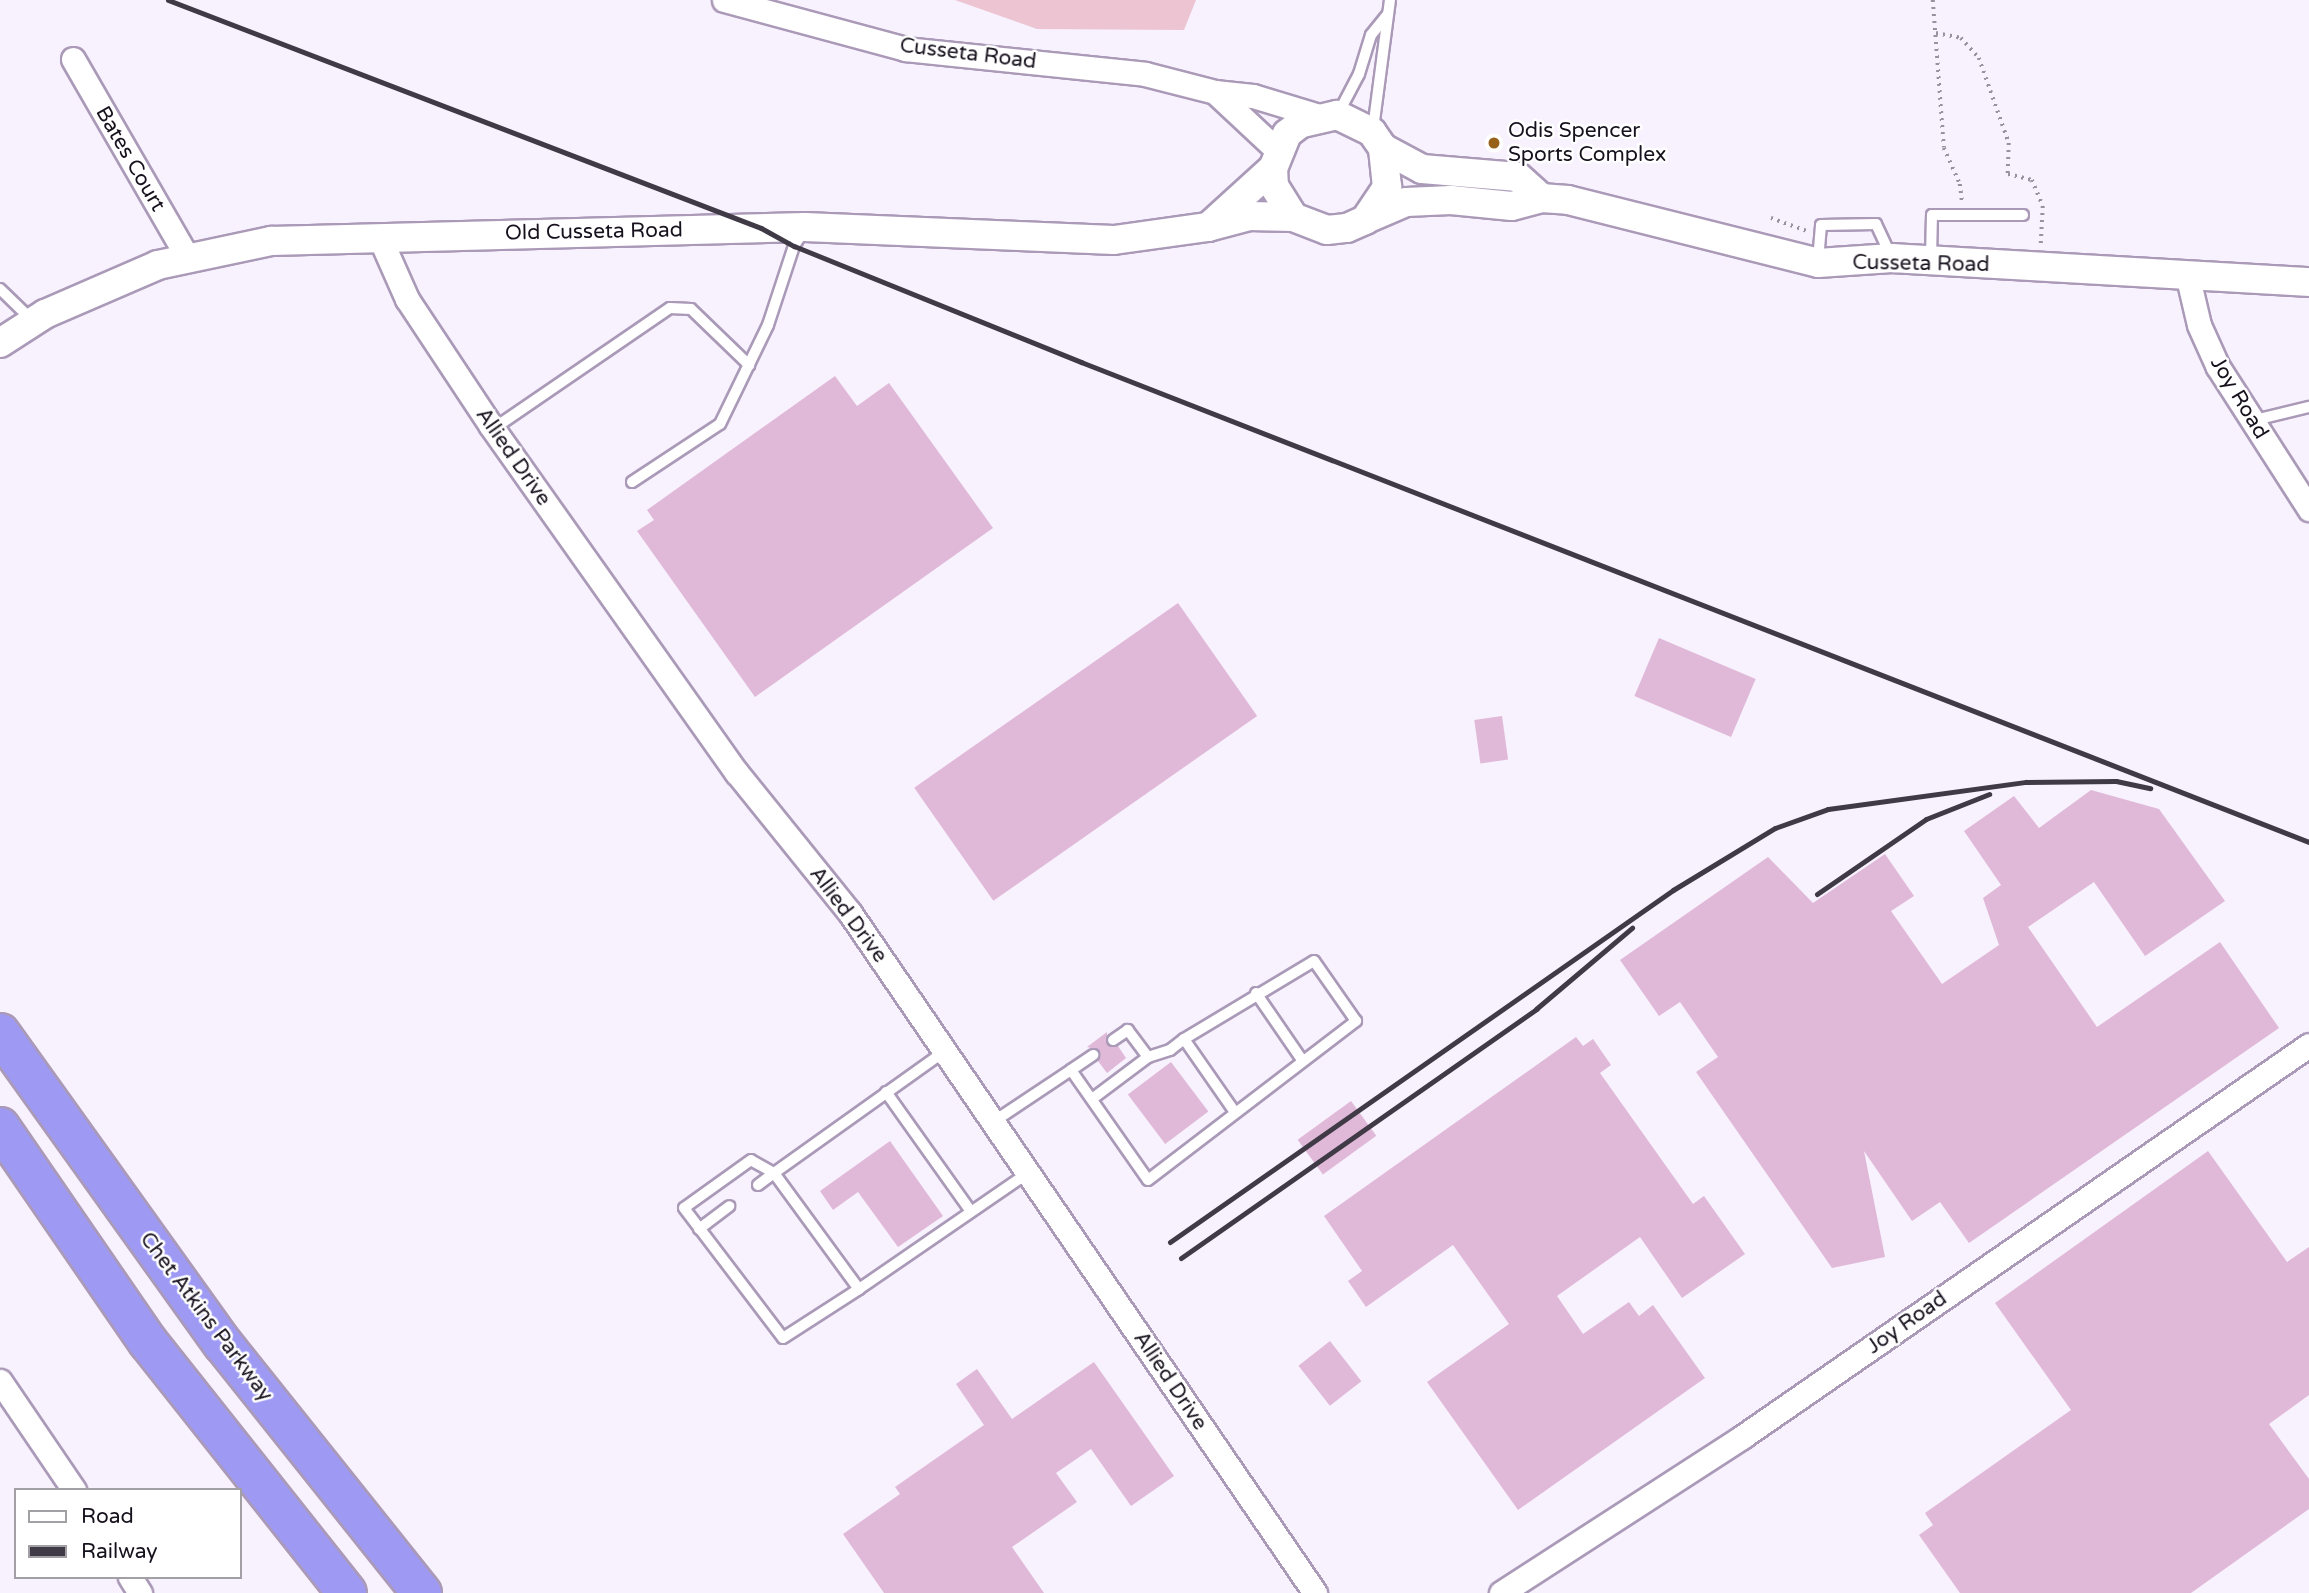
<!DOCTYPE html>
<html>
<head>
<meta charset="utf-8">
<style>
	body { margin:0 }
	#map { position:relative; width:2309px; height:1593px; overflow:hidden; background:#f8f1fe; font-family:"Varela Round",sans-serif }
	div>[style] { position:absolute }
	.green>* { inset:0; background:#ecc4d2 }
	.building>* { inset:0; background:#e0b9d9; transform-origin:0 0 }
	.path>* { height:3.5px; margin-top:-1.75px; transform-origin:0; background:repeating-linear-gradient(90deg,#98929e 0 2px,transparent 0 7px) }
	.roads { filter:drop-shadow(2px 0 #aa9ab8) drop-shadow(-2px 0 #aa9ab8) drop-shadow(0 2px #aa9ab8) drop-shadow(0 -2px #aa9ab8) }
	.service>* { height:10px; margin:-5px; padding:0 5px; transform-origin:5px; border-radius:5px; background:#fff }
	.minor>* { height:23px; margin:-11.5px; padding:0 11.5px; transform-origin:11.5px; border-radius:11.5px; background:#fff }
	.tertiary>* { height:28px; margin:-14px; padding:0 14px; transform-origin:14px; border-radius:14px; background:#fff }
	.motorway>* { height:38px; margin:-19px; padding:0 19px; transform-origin:19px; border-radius:19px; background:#9e9af4 }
	.rail>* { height:5px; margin:-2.5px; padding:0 2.5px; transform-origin:2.5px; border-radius:2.5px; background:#403a46 }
	.dots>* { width:19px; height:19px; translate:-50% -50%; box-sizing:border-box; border:4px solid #fff; border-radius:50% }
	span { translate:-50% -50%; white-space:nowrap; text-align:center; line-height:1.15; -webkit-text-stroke:5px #fff; paint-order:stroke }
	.street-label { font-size:21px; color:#17111d }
	.poi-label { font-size:21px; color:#17111d }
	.left { translate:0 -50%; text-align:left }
	.legend { position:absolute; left:14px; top:1488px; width:228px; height:91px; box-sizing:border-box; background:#fff; border:2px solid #a2a0a5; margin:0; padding:9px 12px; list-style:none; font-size:21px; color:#17111d }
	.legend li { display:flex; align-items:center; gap:14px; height:35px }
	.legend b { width:35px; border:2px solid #a2a0a5 }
</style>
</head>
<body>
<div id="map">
	<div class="green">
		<i style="clip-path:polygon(955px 0,1196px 0,1184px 30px,1037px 29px)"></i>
	</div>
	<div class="building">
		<i style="clip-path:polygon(835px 376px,857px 406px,889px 383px,993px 528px,755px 697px,637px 531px,654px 520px,647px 510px)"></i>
		<i style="left:1178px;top:603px;width:138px;height:322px;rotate:55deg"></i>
		<i style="left:1659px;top:638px;width:105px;height:63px;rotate:23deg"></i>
		<i style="left:1502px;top:716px;width:44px;height:28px;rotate:82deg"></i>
		<i style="clip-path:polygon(2091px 790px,2159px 809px,2225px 901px,2145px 956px,2094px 882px,2028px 927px,2097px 1027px,2220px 942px,2279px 1028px,1969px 1243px,1940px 1202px,1912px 1221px,1864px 1151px,1885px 1257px,1832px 1268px,1696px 1072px,1718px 1057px,1680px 1002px,1659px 1016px,1620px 960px,1768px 857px,1813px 903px,1885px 854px,1914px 896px,1891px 911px,1942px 984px,1999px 945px,1983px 898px,2001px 885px,1964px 831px,2014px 796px,2039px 828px)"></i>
		<i style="clip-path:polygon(1107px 1032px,1107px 1045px,1118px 1046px,1126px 1058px,1107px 1073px,1098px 1061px,1099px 1050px,1087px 1047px)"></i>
		<i style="clip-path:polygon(1576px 1037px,1583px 1046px,1593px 1039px,1611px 1065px,1600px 1073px,1693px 1204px,1704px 1196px,1745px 1254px,1682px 1298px,1640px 1237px,1557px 1296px,1583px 1334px,1629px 1302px,1639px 1316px,1653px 1305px,1705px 1378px,1518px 1510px,1427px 1382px,1509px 1324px,1453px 1245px,1366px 1307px,1348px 1281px,1362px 1271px,1324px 1216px)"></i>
		<i style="left:1171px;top:1062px;width:62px;height:54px;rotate:53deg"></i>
		<i style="left:1351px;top:1101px;width:43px;height:66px;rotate:54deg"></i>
		<i style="clip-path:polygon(890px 1141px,943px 1216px,898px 1247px,858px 1192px,833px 1210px,820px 1191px)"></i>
		<i style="clip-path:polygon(2208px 1151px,2287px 1262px,2309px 1247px,2309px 1395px,2269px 1424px,2309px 1479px,2309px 1509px,2191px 1593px,1960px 1593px,1919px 1535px,1933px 1525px,1925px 1513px,2071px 1410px,1995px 1303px)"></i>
		<i style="left:1330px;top:1341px;width:51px;height:40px;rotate:52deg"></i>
		<i style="clip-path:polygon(1094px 1362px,1174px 1476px,1131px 1506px,1091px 1449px,1056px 1473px,1077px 1502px,1012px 1547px,1044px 1593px,884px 1593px,843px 1534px,900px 1494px,895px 1487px,984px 1425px,956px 1384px,977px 1369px,1012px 1419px)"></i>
	</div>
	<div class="path">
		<i style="left:1933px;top:0;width:148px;rotate:85.7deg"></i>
		<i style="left:1944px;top:148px;width:39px;rotate:66deg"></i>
		<i style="left:1960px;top:184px;width:17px;rotate:83deg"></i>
		<i style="left:1936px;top:33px;width:25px;rotate:11deg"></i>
		<i style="left:1961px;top:38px;width:27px;rotate:48deg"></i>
		<i style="left:1979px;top:58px;width:90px;rotate:70.6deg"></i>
		<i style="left:2009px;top:143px;width:31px;rotate:92deg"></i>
		<i style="left:2008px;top:174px;width:25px;rotate:14deg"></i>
		<i style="left:2032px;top:180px;width:28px;rotate:67deg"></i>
		<i style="left:2043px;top:206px;width:39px;rotate:93deg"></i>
		<i style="left:1771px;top:218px;width:38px;rotate:20deg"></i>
	</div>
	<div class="roads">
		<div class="service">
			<i style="left:1338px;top:114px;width:45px;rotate:-62.3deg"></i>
			<i style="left:1359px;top:74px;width:41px;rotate:-72.9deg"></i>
			<i style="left:1371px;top:35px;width:27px;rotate:-51deg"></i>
			<i style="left:1373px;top:129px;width:130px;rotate:-82.5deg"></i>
			<i style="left:1931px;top:258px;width:43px;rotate:-88.7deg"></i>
			<i style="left:1932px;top:215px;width:91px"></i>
			<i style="left:1818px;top:260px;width:35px;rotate:-85deg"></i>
			<i style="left:1821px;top:225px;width:55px;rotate:-1deg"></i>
			<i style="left:1876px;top:224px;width:38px;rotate:65deg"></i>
			<i style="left:0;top:289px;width:45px;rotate:44.1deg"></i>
			<i style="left:2251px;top:421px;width:60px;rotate:-13.6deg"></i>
			<i style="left:493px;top:429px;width:214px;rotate:-34.4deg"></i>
			<i style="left:670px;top:308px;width:21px;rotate:3deg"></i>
			<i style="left:691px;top:309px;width:81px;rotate:44deg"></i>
			<i style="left:632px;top:482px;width:105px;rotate:-33.4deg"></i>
			<i style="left:720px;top:424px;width:110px;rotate:-64.1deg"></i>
			<i style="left:768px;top:325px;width:83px;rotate:-71.8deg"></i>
			<i style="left:794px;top:246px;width:19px;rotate:-58deg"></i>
			<i style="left:1256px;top:993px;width:81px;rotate:55.5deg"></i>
			<i style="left:945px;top:1051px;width:210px;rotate:144.5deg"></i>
			<i style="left:774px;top:1173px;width:144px;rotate:53.8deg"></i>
			<i style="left:859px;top:1289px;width:205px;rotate:-34.5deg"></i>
			<i style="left:1148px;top:1057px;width:23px;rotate:-18deg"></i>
			<i style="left:1170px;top:1050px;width:18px;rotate:-38deg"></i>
			<i style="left:1071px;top:1070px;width:27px;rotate:-34deg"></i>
			<i style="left:886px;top:1092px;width:145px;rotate:54.6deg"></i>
			<i style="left:1092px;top:1099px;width:70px;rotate:-36.9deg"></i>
			<i style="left:1148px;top:1057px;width:34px;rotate:-127deg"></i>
			<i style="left:1128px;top:1030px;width:18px;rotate:146deg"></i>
			<i style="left:993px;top:1122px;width:94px;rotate:-33.7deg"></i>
			<i style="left:1071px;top:1070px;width:134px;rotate:55deg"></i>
			<i style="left:1148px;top:1180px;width:262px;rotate:-37.4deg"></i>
			<i style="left:1356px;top:1021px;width:73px;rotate:-125deg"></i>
			<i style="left:1314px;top:961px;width:152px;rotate:149deg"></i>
			<i style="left:1184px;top:1039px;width:88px;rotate:55.2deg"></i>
			<i style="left:758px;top:1185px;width:20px;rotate:-37deg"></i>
			<i style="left:774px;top:1173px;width:26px;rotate:-151deg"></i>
			<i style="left:751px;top:1160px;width:82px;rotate:144.4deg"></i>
			<i style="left:684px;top:1208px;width:163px;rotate:52.7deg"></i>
			<i style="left:783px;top:1338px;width:90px;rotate:-32.8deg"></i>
			<i style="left:699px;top:1229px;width:38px;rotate:-37deg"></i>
		</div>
		<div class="minor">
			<i style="left:724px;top:0;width:188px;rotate:15.1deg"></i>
			<i style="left:905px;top:49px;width:241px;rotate:5.9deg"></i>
			<i style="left:1145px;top:74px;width:72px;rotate:14.4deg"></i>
			<i style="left:1215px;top:92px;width:38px;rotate:6deg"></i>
			<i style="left:1253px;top:96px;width:69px;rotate:16.9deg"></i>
			<i style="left:73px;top:59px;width:230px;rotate:60deg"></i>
			<i style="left:1215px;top:92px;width:85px;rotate:43.1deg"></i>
			<i style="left:380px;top:238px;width:67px;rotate:66.1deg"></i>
			<i style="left:407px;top:299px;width:152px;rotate:56.5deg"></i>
			<i style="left:491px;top:426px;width:425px;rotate:54.7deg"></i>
			<i style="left:737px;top:773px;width:180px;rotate:51.1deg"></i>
			<i style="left:850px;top:913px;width:824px;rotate:55.63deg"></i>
			<i style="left:2188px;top:278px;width:48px;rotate:76.8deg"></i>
			<i style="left:2199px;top:325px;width:46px;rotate:65.7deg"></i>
			<i style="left:2218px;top:367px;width:169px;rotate:57.3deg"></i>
			<i style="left:0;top:1381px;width:132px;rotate:55.8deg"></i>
			<i style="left:130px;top:1577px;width:19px;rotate:58deg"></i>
			<i style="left:1501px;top:1593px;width:287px;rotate:-32.9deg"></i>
			<i style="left:1742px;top:1437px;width:689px;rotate:-34.66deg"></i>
		</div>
		<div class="tertiary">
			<i style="left:1383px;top:148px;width:44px;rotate:28.3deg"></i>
			<i style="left:1422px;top:169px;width:96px;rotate:4.8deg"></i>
			<i style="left:1518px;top:177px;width:31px;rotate:42deg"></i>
			<i style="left:1366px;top:219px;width:43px;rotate:-23deg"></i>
			<i style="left:1406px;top:202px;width:45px;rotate:-2.5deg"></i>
			<i style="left:1451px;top:200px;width:61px;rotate:5.6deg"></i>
			<i style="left:1512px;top:206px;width:30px;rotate:-15deg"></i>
			<i style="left:1541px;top:198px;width:27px;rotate:4deg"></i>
			<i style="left:1568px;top:200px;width:258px;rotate:14.1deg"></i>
			<i style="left:1818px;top:263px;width:74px;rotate:-3.9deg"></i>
			<i style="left:1892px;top:258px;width:418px;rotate:3.3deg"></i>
			<i style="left:1208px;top:227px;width:88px;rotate:-42.2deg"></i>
			<i style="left:0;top:343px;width:54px;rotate:-32.8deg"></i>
			<i style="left:45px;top:314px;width:123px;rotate:-23.4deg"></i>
			<i style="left:158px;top:265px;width:116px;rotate:-12deg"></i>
			<i style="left:271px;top:241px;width:534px;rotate:-1.5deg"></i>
			<i style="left:805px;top:227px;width:309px;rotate:2.4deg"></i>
			<i style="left:1114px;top:240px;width:95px;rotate:-7.9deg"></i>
			<i style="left:1208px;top:227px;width:42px;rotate:-15deg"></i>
			<i style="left:1249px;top:216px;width:44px;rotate:1.3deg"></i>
			<i style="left:1293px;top:217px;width:36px;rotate:21deg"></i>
			<i style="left:1327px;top:230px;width:20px;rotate:-6deg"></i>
			<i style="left:1347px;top:228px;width:20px;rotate:-24deg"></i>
			<i style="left:1365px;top:220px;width:40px;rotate:-56deg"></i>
			<i style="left:1387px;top:187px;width:39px;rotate:-96deg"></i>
			<i style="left:1383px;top:148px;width:19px;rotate:-125deg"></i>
			<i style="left:1372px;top:132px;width:39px;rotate:-154deg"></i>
			<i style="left:1337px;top:115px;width:37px;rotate:167deg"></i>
			<i style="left:1301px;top:123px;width:18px;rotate:142deg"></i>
			<i style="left:1287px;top:134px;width:37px;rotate:112deg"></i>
			<i style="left:1273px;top:168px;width:18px;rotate:87deg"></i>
			<i style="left:1274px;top:186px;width:36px;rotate:58deg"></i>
		</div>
		<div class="motorway">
			<i style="left:0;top:1033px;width:383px;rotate:54.4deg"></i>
			<i style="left:223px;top:1344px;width:319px;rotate:51.4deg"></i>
			<i style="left:0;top:1127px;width:261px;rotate:55.5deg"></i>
			<i style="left:148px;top:1342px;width:320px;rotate:51.6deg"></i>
		</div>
	</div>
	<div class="rail">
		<i style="left:168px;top:0;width:635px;rotate:21.03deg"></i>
		<i style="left:761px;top:228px;width:38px;rotate:29deg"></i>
		<i style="left:794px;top:246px;width:310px;rotate:22deg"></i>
		<i style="left:1081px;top:362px;width:1318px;rotate:21.35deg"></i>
		<i style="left:1817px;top:894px;width:132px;rotate:-34.5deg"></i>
		<i style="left:1926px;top:819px;width:68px;rotate:-21.6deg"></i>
		<i style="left:1170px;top:1242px;width:614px;rotate:-34.98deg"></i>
		<i style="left:1673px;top:890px;width:119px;rotate:-31.3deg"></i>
		<i style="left:1775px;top:828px;width:56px;rotate:-19.7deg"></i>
		<i style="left:1828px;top:809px;width:200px;rotate:-7.8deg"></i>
		<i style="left:2026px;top:782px;width:90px;rotate:-0.6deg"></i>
		<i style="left:2116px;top:781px;width:35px;rotate:12deg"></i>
		<i style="left:1181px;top:1258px;width:434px;rotate:-35deg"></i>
		<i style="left:1536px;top:1009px;width:126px;rotate:-40.2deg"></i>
	</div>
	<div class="dots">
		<i style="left:1494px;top:143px;background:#98611a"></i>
	</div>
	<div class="street-label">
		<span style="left:968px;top:54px;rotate:7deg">Cusseta Road</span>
		<span style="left:130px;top:159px;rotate:60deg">Bates Court</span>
		<span style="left:594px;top:232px;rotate:-1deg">Old Cusseta Road</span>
		<span style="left:1921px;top:264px;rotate:1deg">Cusseta Road</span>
		<span style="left:2239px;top:398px;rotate:59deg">Joy Road</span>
		<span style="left:513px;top:457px;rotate:55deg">Allied Drive</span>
		<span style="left:848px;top:915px;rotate:53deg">Allied Drive</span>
		<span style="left:206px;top:1317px;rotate:53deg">Chet Atkins Parkway</span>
		<span style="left:1907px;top:1323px;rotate:-35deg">Joy Road</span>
		<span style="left:1170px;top:1381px;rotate:56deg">Allied Drive</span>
	</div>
	<div class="poi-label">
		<span class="left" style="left:1508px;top:143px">Odis Spencer<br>Sports Complex</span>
	</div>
	<ul class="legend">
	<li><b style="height:9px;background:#fff"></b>Road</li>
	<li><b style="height:9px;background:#403a46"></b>Railway</li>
	</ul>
</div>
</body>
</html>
